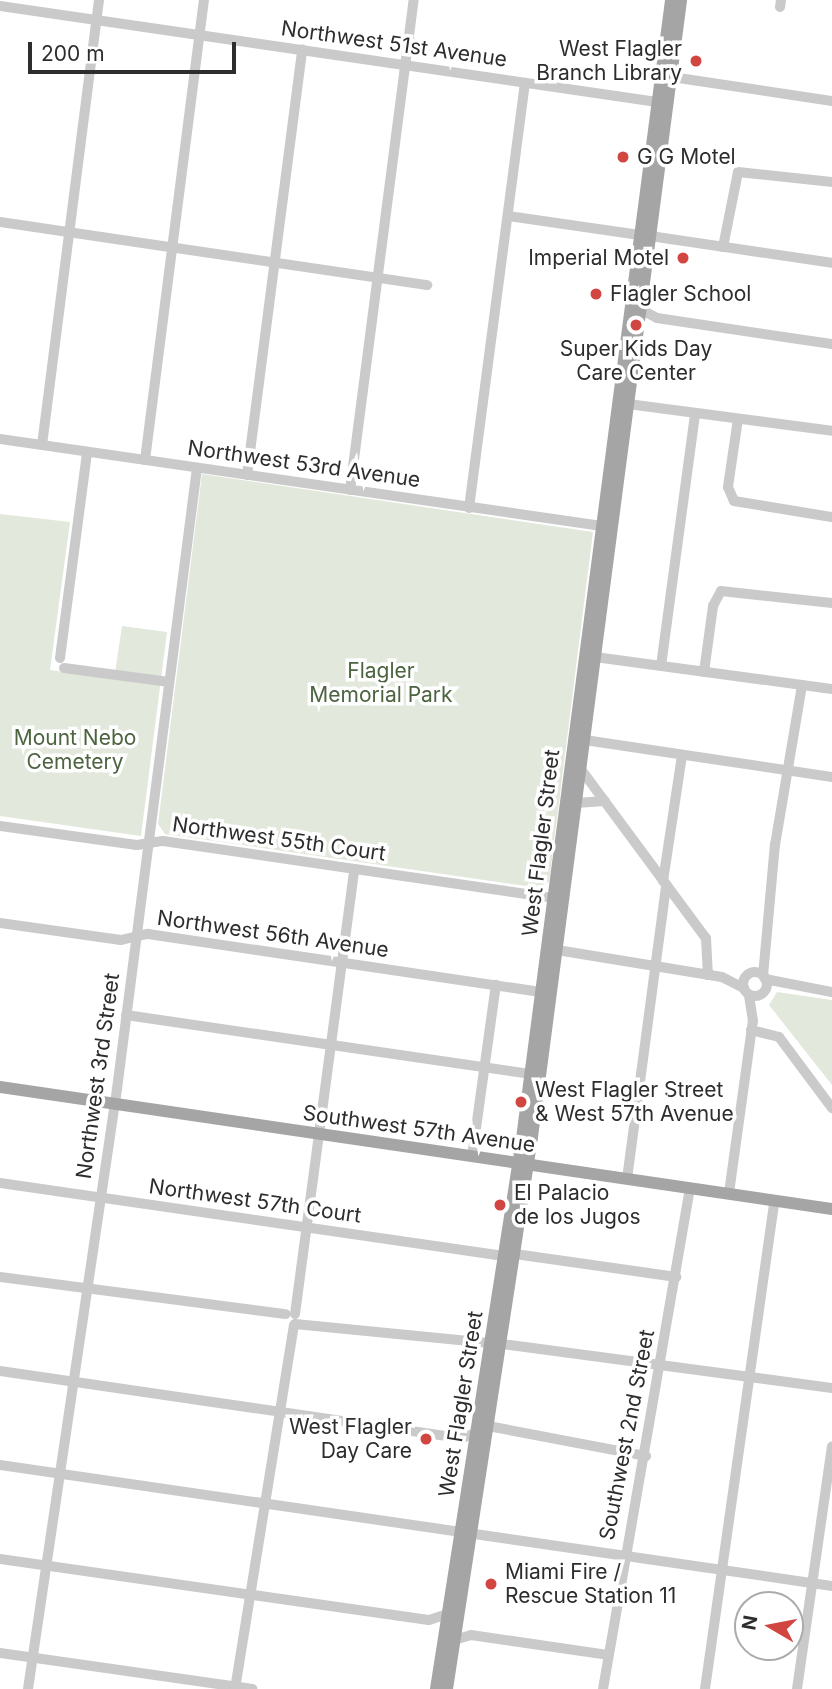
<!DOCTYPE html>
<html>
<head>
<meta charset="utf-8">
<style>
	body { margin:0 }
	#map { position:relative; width:832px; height:1689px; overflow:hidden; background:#fff; font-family:Inter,sans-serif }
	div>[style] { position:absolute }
	.green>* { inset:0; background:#e2e9dc }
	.minor>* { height:10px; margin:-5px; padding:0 5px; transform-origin:5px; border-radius:5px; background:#cacaca }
	.minor>.ring { margin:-5px; padding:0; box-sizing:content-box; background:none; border:10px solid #cacaca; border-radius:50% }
	.major>* { height:12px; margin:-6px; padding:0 6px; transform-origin:6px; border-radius:6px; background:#a5a5a5 }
	.dots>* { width:19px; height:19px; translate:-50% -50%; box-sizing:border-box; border:4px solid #fff; border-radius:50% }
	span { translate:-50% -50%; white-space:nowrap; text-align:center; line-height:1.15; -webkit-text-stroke:7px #fff; paint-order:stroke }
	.street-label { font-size:21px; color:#2d2d2d }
	.poi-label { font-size:21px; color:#2d2d2d }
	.right { translate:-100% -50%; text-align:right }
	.left { translate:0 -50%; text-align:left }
	.park-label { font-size:21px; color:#4d6440 }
	.north { position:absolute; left:734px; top:1591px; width:70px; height:70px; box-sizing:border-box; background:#fff; border:2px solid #ababab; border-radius:50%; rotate:280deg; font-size:19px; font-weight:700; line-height:28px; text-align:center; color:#2d2d2d }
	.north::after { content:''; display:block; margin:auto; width:24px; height:32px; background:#d24642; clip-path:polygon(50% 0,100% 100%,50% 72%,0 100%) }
	.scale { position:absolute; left:28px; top:42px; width:208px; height:32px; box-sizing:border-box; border:4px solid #2d2d2d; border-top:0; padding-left:9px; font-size:21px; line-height:24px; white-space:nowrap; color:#2d2d2d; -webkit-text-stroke:5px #fff; paint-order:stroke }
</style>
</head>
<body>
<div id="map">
	<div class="green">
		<i style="clip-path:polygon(202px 474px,593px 532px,549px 882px,540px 888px,165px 834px,158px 824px)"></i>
		<i style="clip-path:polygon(0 514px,70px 522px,50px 670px,114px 679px,122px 626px,167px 632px,141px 836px,0 816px)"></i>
		<i style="clip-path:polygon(777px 992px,832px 1000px,832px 1085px,769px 1005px)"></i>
	</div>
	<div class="minor">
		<i style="left:0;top:6px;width:664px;rotate:8.31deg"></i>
		<i style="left:780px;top:7px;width:7px;rotate:-82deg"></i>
		<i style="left:665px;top:76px;width:169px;rotate:8.5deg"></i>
		<i style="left:508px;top:216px;width:133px;rotate:8.2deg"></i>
		<i style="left:0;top:222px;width:432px;rotate:8.4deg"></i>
		<i style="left:650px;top:236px;width:184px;rotate:8.4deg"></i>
		<i style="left:723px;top:247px;width:76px;rotate:-78.7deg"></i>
		<i style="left:738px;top:172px;width:95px;rotate:6.1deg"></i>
		<i style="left:640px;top:309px;width:19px;rotate:28deg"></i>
		<i style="left:657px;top:318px;width:177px;rotate:8.5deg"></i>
		<i style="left:628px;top:404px;width:206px;rotate:7.5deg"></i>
		<i style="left:738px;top:419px;width:69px;rotate:98.4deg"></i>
		<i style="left:728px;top:487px;width:15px;rotate:67deg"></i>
		<i style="left:734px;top:501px;width:99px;rotate:9.3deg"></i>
		<i style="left:0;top:439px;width:608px;rotate:8.22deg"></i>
		<i style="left:42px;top:445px;width:449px;rotate:-82.7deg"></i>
		<i style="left:145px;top:460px;width:464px;rotate:-82.7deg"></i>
		<i style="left:247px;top:475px;width:429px;rotate:-82.6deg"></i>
		<i style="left:350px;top:490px;width:494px;rotate:-82.6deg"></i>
		<i style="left:469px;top:508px;width:429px;rotate:-82.5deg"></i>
		<i style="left:595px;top:657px;width:239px;rotate:7.7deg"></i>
		<i style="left:60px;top:658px;width:208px;rotate:-82.5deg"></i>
		<i style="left:661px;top:666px;width:255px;rotate:-82.3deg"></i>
		<i style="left:64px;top:668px;width:106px;rotate:7.6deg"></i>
		<i style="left:704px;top:672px;width:67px;rotate:-82.2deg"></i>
		<i style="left:713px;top:606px;width:17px;rotate:-62deg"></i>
		<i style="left:721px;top:591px;width:112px;rotate:6.2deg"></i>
		<i style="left:578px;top:739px;width:257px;rotate:8.5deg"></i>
		<i style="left:580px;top:768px;width:212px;rotate:53.5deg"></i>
		<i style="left:706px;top:938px;width:37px;rotate:87deg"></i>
		<i style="left:576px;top:803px;width:29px;rotate:-4deg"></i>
		<i style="left:0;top:826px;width:138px;rotate:7.9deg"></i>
		<i style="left:137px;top:845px;width:26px;rotate:-9deg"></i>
		<i style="left:163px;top:841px;width:394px;rotate:8.3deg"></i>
		<i style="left:663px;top:881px;width:127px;rotate:-81.4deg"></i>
		<i style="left:0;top:923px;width:122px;rotate:8deg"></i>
		<i style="left:121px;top:940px;width:28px;rotate:-13deg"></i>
		<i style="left:148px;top:934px;width:397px;rotate:8.4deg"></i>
		<i style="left:557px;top:950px;width:167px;rotate:9.3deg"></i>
		<i style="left:722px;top:977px;width:25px;rotate:27deg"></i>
		<i class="ring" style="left:743px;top:972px;width:14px;height:14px"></i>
		<i style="left:763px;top:976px;width:132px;rotate:-84.8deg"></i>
		<i style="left:775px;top:845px;width:162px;rotate:-80.4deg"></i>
		<i style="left:765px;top:979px;width:68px;rotate:11deg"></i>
		<i style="left:126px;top:1015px;width:408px;rotate:8.3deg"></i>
		<i style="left:751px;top:1030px;width:29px;rotate:14deg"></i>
		<i style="left:779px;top:1037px;width:89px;rotate:53.3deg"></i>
		<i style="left:472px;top:1157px;width:174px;rotate:-82.1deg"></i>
		<i style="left:627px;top:1179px;width:297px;rotate:-82.4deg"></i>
		<i style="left:0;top:1183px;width:509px;rotate:8.24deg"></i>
		<i style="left:729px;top:1193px;width:174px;rotate:-82.1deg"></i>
		<i style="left:753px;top:1021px;width:26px;rotate:-99deg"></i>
		<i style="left:515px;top:1254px;width:163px;rotate:8.1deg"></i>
		<i style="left:0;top:1277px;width:288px;rotate:7.4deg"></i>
		<i style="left:295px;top:1314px;width:449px;rotate:-82.4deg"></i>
		<i style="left:295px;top:1324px;width:216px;rotate:5.6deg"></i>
		<i style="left:510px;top:1345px;width:325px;rotate:7.6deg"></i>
		<i style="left:0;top:1371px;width:467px;rotate:8.3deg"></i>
		<i style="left:462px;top:1438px;width:15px;rotate:-20deg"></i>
		<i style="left:488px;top:1426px;width:161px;rotate:10.8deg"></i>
		<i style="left:0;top:1465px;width:841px;rotate:8.27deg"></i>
		<i style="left:0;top:1559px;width:433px;rotate:8.1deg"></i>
		<i style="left:429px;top:1620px;width:20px;rotate:-18deg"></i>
		<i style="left:454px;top:1640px;width:18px;rotate:-16deg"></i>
		<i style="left:471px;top:1635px;width:138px;rotate:8.3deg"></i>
		<i style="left:0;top:1653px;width:255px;rotate:8.1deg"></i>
		<i style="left:28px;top:1689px;width:607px;rotate:-81.56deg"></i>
		<i style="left:117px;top:1089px;width:626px;rotate:-82.66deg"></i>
		<i style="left:235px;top:1689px;width:369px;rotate:-80.8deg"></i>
		<i style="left:603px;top:1689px;width:508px;rotate:-80.15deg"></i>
		<i style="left:705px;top:1689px;width:494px;rotate:-81.9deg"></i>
		<i style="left:797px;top:1689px;width:245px;rotate:-81.8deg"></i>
	</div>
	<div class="major">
		<i style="left:0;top:1087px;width:841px;rotate:8.34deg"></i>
		<i style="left:436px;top:1689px;width:550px;rotate:-81.1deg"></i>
		<i style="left:521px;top:1146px;width:1156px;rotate:-82.54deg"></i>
		<i style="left:447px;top:1689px;width:559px;rotate:-81.25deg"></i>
		<i style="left:532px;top:1137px;width:1147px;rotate:-82.53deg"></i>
	</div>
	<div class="dots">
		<i style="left:696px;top:61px;background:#d24642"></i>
		<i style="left:623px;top:157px;background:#d24642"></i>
		<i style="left:683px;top:258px;background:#d24642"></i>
		<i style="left:596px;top:294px;background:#d24642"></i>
		<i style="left:636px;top:325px;background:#d24642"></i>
		<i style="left:521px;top:1102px;background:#d24642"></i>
		<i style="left:500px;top:1205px;background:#d24642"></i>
		<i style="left:426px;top:1439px;background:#d24642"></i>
		<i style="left:491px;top:1584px;background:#d24642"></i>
	</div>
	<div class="street-label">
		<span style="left:394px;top:44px;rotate:8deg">Northwest 51st Avenue</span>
		<span style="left:304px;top:464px;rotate:8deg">Northwest 53rd Avenue</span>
		<span style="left:279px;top:839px;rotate:8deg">Northwest 55th Court</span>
		<span style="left:541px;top:843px;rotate:-83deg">West Flagler Street</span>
		<span style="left:273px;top:934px;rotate:8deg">Northwest 56th Avenue</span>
		<span style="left:98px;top:1076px;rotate:-82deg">Northwest 3rd Street</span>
		<span style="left:419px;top:1129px;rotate:8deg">Southwest 57th Avenue</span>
		<span style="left:255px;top:1201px;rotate:8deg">Northwest 57th Court</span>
		<span style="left:461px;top:1404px;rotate:-81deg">West Flagler Street</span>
		<span style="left:627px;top:1435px;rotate:-79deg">Southwest 2nd Street</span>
	</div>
	<div class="poi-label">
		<span class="right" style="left:682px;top:61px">West Flagler<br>Branch Library</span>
		<span class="left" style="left:637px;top:157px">G G Motel</span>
		<span class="right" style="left:669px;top:258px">Imperial Motel</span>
		<span class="left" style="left:610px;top:294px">Flagler School</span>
		<span style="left:636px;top:361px">Super Kids Day<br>Care Center</span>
		<span class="left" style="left:535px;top:1102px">West Flagler Street<br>&amp; West 57th Avenue</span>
		<span class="left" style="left:514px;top:1205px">El Palacio<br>de los Jugos</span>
		<span class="right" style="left:412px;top:1439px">West Flagler<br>Day Care</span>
		<span class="left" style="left:505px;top:1584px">Miami Fire /<br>Rescue Station 11</span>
	</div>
	<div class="park-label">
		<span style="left:381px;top:683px">Flagler<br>Memorial Park</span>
		<span style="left:75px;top:750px">Mount Nebo<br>Cemetery</span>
	</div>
	<div class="north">N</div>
	<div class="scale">200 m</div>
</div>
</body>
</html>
